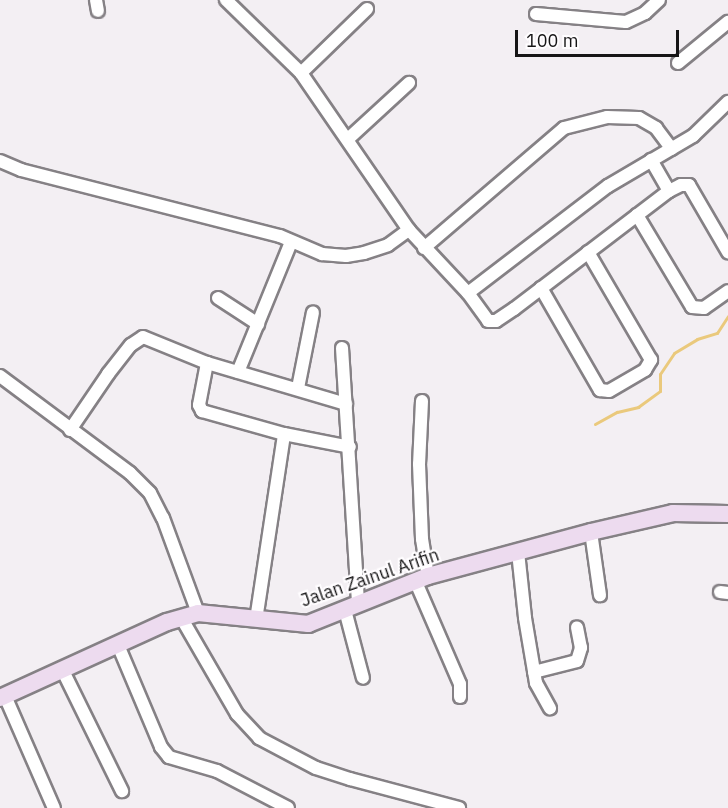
<!DOCTYPE html>
<html>
<head>
<meta charset="utf-8">
<style>
	body { margin:0 }
	#map { position:relative; width:728px; height:808px; overflow:hidden; background:#f3eff3; font-family:"IBM Plex Sans",sans-serif }
	div>[style] { position:absolute }
	.stream>* { height:3px; margin:-1.5px; padding:0 1.5px; transform-origin:1.5px; border-radius:1.5px; background:#eac97c }
	.roads { filter:drop-shadow(2px 0 #858185) drop-shadow(-2px 0 #858185) drop-shadow(0 2px #858185) drop-shadow(0 -2px #858185) }
	.street>* { height:12px; margin:-6px; padding:0 6px; transform-origin:6px; border-radius:6px; background:#fff }
	.secondary>* { height:16px; margin:-8px; padding:0 8px; transform-origin:8px; border-radius:8px; background:#eddbef }
	span { translate:-50% -50%; white-space:nowrap; text-align:center; line-height:1.15; -webkit-text-stroke:4.5px #fffdff; paint-order:stroke }
	.street-label { font-size:18px; color:#161516 }
	.scale { position:absolute; left:515px; top:30px; width:164px; height:27px; box-sizing:border-box; border:3px solid #161516; border-top:0; padding-left:8px; font-size:18px; line-height:21px; white-space:nowrap; color:#161516; -webkit-text-stroke:4px #fffdff; paint-order:stroke }
</style>
</head>
<body>
<div id="map">
	<div class="stream">
		<i style="left:595px;top:424px;width:25px;rotate:-29deg"></i>
		<i style="left:617px;top:412px;width:22px;rotate:-13deg"></i>
		<i style="left:638px;top:407px;width:27px;rotate:-36deg"></i>
		<i style="left:660px;top:391px;width:17px;rotate:-90deg"></i>
		<i style="left:660px;top:374px;width:25px;rotate:-56deg"></i>
		<i style="left:674px;top:353px;width:27px;rotate:-31deg"></i>
		<i style="left:697px;top:339px;width:21px;rotate:-17deg"></i>
		<i style="left:717px;top:333px;width:20px;rotate:-57deg"></i>
	</div>
	<div class="roads">
		<div class="street">
			<i style="left:96px;top:0;width:11px;rotate:80deg"></i>
			<i style="left:226px;top:0;width:105px;rotate:44.2deg"></i>
			<i style="left:301px;top:73px;width:191px;rotate:55.5deg"></i>
			<i style="left:409px;top:230px;width:86px;rotate:46.9deg"></i>
			<i style="left:468px;top:293px;width:34px;rotate:54deg"></i>
			<i style="left:488px;top:321px;width:8px"></i>
			<i style="left:496px;top:321px;width:22px;rotate:-34deg"></i>
			<i style="left:514px;top:309px;width:195px;rotate:-37.3deg"></i>
			<i style="left:669px;top:191px;width:36px;rotate:-120deg"></i>
			<i style="left:536px;top:14px;width:90px;rotate:5.1deg"></i>
			<i style="left:626px;top:22px;width:21px;rotate:-25deg"></i>
			<i style="left:645px;top:13px;width:19px;rotate:-43deg"></i>
			<i style="left:678px;top:63px;width:65px;rotate:-39.4deg"></i>
			<i style="left:301px;top:73px;width:92px;rotate:-44.1deg"></i>
			<i style="left:348px;top:139px;width:83px;rotate:-42.6deg"></i>
			<i style="left:0;top:161px;width:23px;rotate:23deg"></i>
			<i style="left:21px;top:170px;width:267px;rotate:14.3deg"></i>
			<i style="left:280px;top:236px;width:46px;rotate:23.2deg"></i>
			<i style="left:322px;top:254px;width:24px;rotate:5deg"></i>
			<i style="left:346px;top:256px;width:18px;rotate:-9deg"></i>
			<i style="left:364px;top:253px;width:25px;rotate:-18deg"></i>
			<i style="left:388px;top:245px;width:26px;rotate:-36deg"></i>
			<i style="left:669px;top:191px;width:13px;rotate:-27deg"></i>
			<i style="left:681px;top:185px;width:8px"></i>
			<i style="left:689px;top:185px;width:78px;rotate:59.8deg"></i>
			<i style="left:637px;top:215px;width:107px;rotate:59.1deg"></i>
			<i style="left:692px;top:307px;width:12px;rotate:5deg"></i>
			<i style="left:704px;top:308px;width:29px;rotate:-35deg"></i>
			<i style="left:424px;top:248px;width:184px;rotate:-40.6deg"></i>
			<i style="left:564px;top:128px;width:44px;rotate:-14.3deg"></i>
			<i style="left:607px;top:117px;width:32px;rotate:2deg"></i>
			<i style="left:639px;top:118px;width:20px;rotate:30deg"></i>
			<i style="left:656px;top:128px;width:26px;rotate:53deg"></i>
			<i style="left:541px;top:288px;width:118px;rotate:60deg"></i>
			<i style="left:600px;top:390px;width:9px;rotate:6deg"></i>
			<i style="left:609px;top:391px;width:42px;rotate:-30.3deg"></i>
			<i style="left:645px;top:370px;width:12px;rotate:-59deg"></i>
			<i style="left:651px;top:360px;width:125px;rotate:-120.3deg"></i>
			<i style="left:468px;top:293px;width:176px;rotate:-37.4deg"></i>
			<i style="left:608px;top:186px;width:99px;rotate:-30.5deg"></i>
			<i style="left:693px;top:136px;width:49px;rotate:-44.2deg"></i>
			<i style="left:218px;top:298px;width:48px;rotate:33deg"></i>
			<i style="left:342px;top:348px;width:256px;rotate:86.4deg"></i>
			<i style="left:207px;top:363px;width:43px;rotate:100.8deg"></i>
			<i style="left:199px;top:405px;width:7px;rotate:63deg"></i>
			<i style="left:202px;top:411px;width:85px;rotate:15.7deg"></i>
			<i style="left:284px;top:434px;width:67px;rotate:11.1deg"></i>
			<i style="left:238px;top:372px;width:140px;rotate:-67.8deg"></i>
			<i style="left:0;top:376px;width:162px;rotate:36.7deg"></i>
			<i style="left:130px;top:473px;width:28px;rotate:45deg"></i>
			<i style="left:150px;top:493px;width:28px;rotate:63deg"></i>
			<i style="left:163px;top:518px;width:101px;rotate:69.8deg"></i>
			<i style="left:298px;top:388px;width:77px;rotate:-78.8deg"></i>
			<i style="left:422px;top:401px;width:63px;rotate:92.7deg"></i>
			<i style="left:419px;top:464px;width:75px;rotate:87.7deg"></i>
			<i style="left:422px;top:539px;width:37px;rotate:81deg"></i>
			<i style="left:70px;top:430px;width:68px;rotate:-55.8deg"></i>
			<i style="left:108px;top:374px;width:37px;rotate:-52deg"></i>
			<i style="left:131px;top:345px;width:14px;rotate:-34deg"></i>
			<i style="left:143px;top:337px;width:69px;rotate:22.1deg"></i>
			<i style="left:207px;top:363px;width:145px;rotate:16.4deg"></i>
			<i style="left:591px;top:532px;width:64px;rotate:81.9deg"></i>
			<i style="left:518px;top:552px;width:66px;rotate:83.9deg"></i>
			<i style="left:525px;top:618px;width:66px;rotate:80.4deg"></i>
			<i style="left:536px;top:683px;width:29px;rotate:61deg"></i>
			<i style="left:415px;top:580px;width:113px;rotate:66.6deg"></i>
			<i style="left:460px;top:684px;width:13px;rotate:90deg"></i>
			<i style="left:720px;top:592px;width:8px;rotate:7deg"></i>
			<i style="left:345px;top:610px;width:70px;rotate:75.2deg"></i>
			<i style="left:182px;top:619px;width:110px;rotate:59.9deg"></i>
			<i style="left:237px;top:714px;width:33px;rotate:47deg"></i>
			<i style="left:259px;top:738px;width:64px;rotate:27.8deg"></i>
			<i style="left:316px;top:768px;width:36px;rotate:18deg"></i>
			<i style="left:350px;top:779px;width:113px;rotate:14.9deg"></i>
			<i style="left:256px;top:620px;width:188px;rotate:-81.4deg"></i>
			<i style="left:118px;top:645px;width:111px;rotate:67.1deg"></i>
			<i style="left:161px;top:747px;width:13px;rotate:51deg"></i>
			<i style="left:169px;top:757px;width:50px;rotate:16.3deg"></i>
			<i style="left:217px;top:771px;width:80px;rotate:27.5deg"></i>
			<i style="left:63px;top:671px;width:134px;rotate:63.8deg"></i>
			<i style="left:534px;top:672px;width:44px;rotate:-14.3deg"></i>
			<i style="left:577px;top:661px;width:14px;rotate:-73deg"></i>
			<i style="left:581px;top:648px;width:21px;rotate:-101deg"></i>
			<i style="left:5px;top:696px;width:122px;rotate:66.4deg"></i>
		</div>
		<div class="secondary">
			<i style="left:0;top:698px;width:183px;rotate:-24.5deg"></i>
			<i style="left:167px;top:622px;width:32px;rotate:-16deg"></i>
			<i style="left:198px;top:613px;width:111px;rotate:5.7deg"></i>
			<i style="left:308px;top:624px;width:129px;rotate:-21.8deg"></i>
			<i style="left:428px;top:576px;width:169px;rotate:-15.1deg"></i>
			<i style="left:591px;top:532px;width:84px;rotate:-13deg"></i>
			<i style="left:673px;top:513px;width:55px;rotate:1deg"></i>
		</div>
	</div>
	<div class="street-label">
		<span style="left:370px;top:578px;rotate:-19deg">Jalan Zainul Arifin</span>
	</div>
	<div class="scale">100 m</div>
</div>
</body>
</html>
